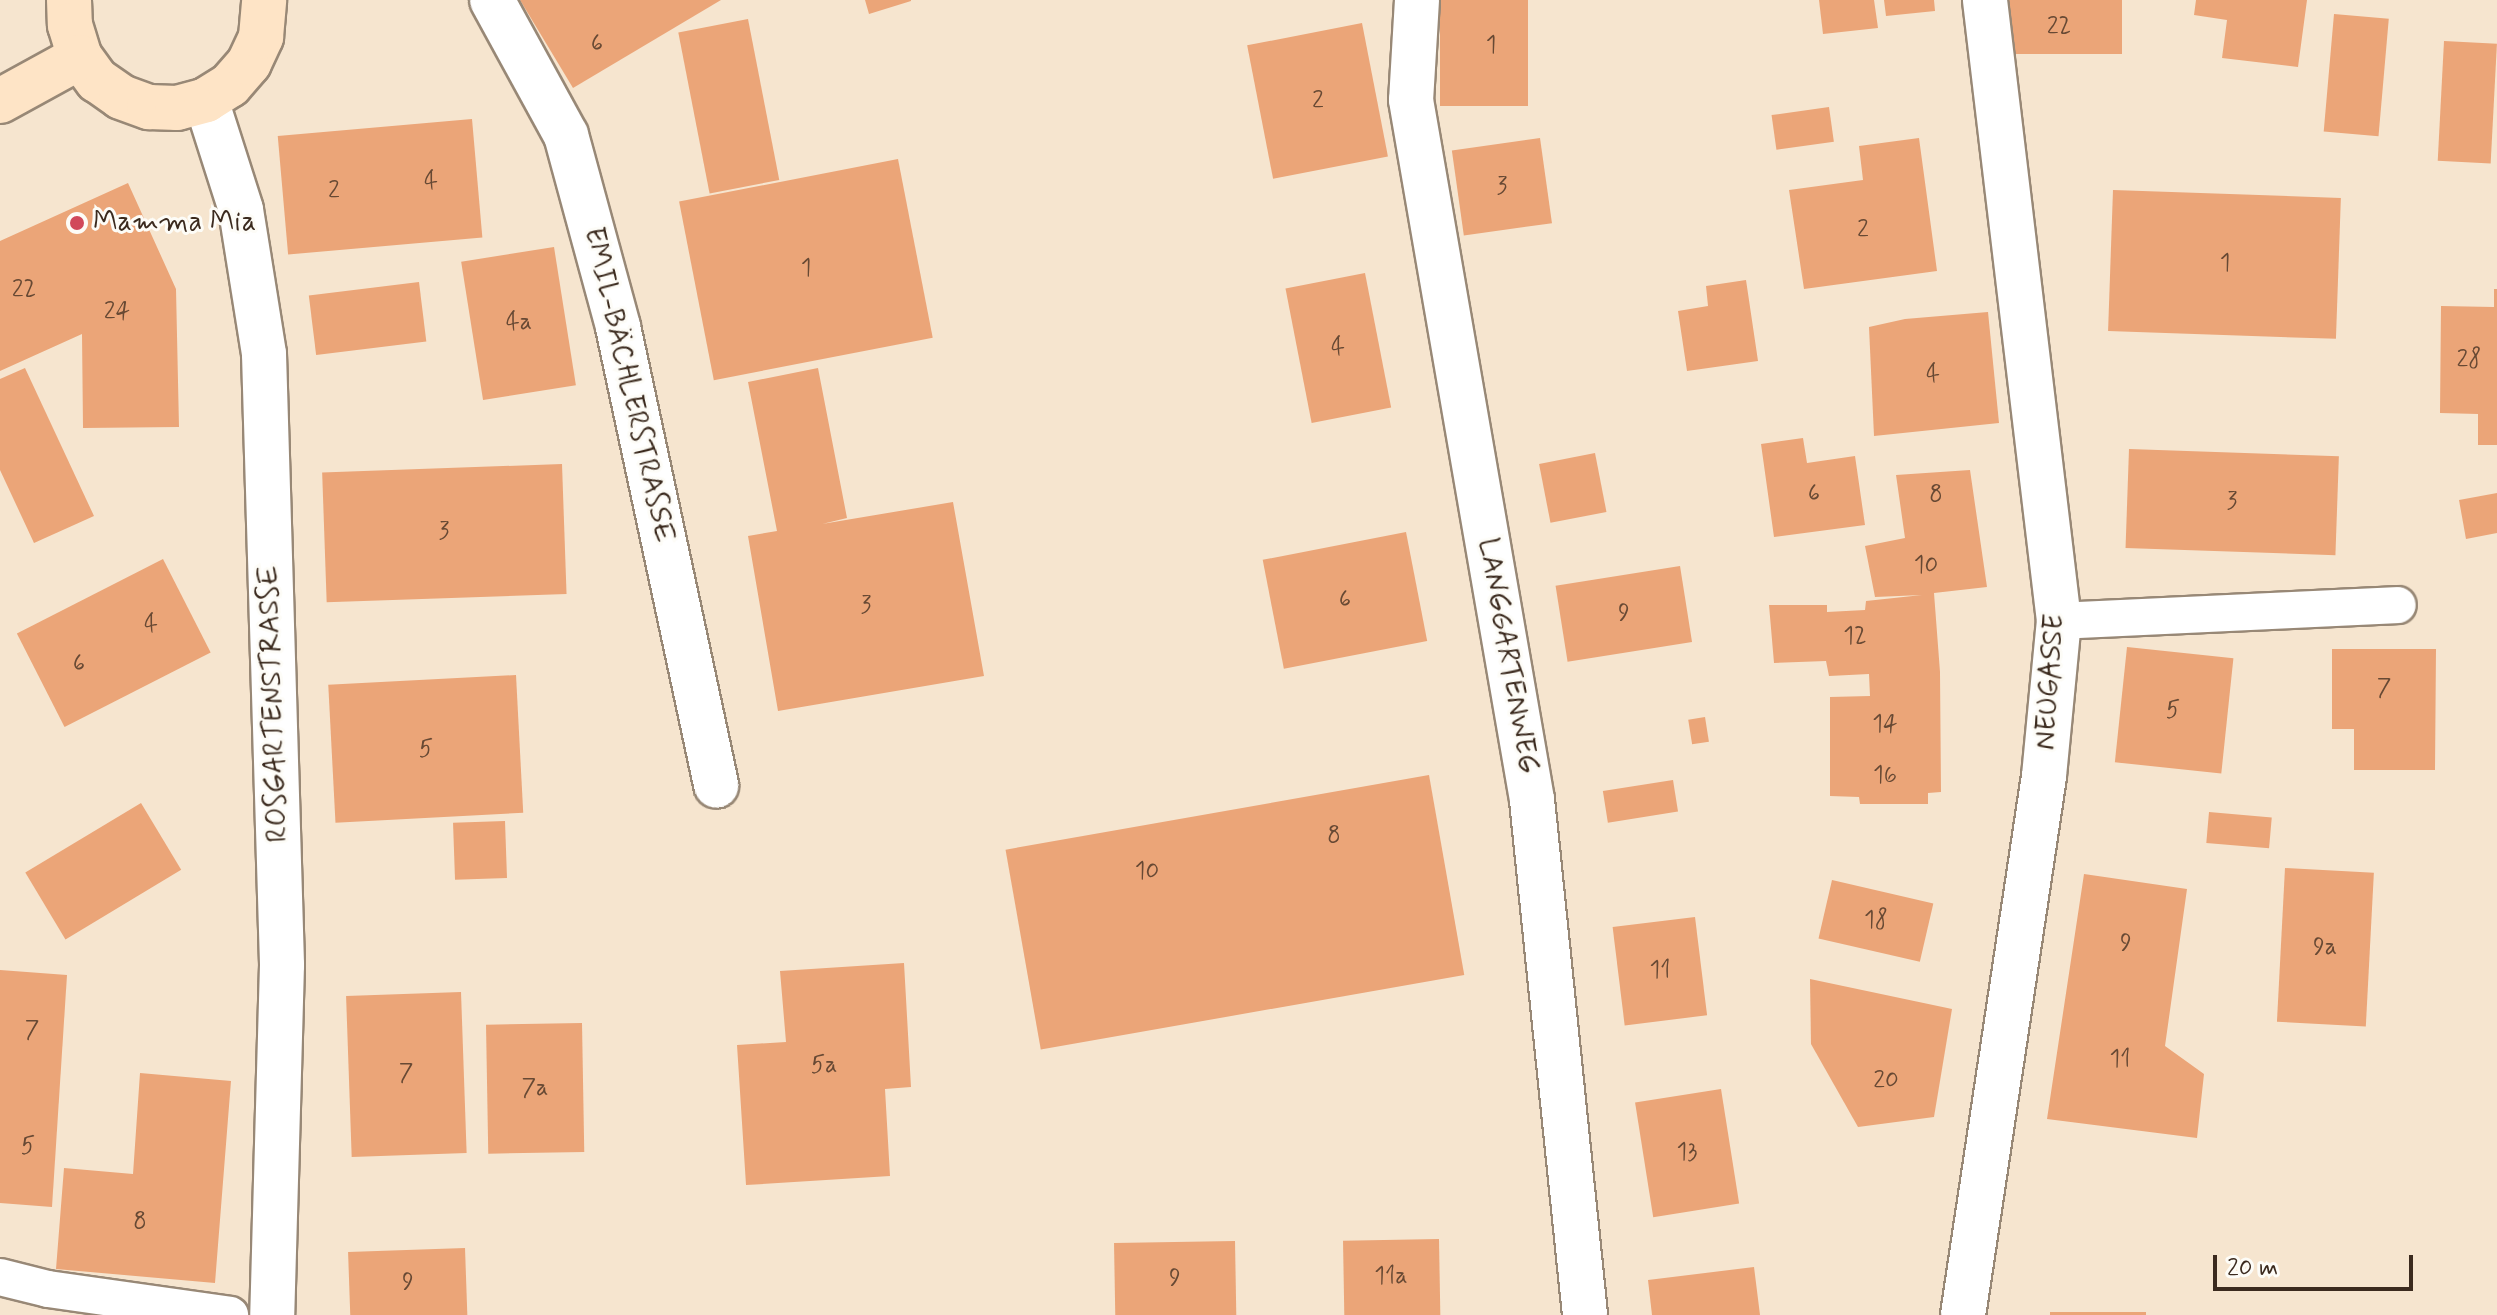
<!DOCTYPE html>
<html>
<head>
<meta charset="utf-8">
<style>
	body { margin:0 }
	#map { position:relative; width:2497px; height:1315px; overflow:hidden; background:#f6e5cf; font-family:Mynerve,sans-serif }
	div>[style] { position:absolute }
	.building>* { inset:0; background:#eba578; transform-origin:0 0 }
	.roads { filter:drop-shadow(2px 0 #988876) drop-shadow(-2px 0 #988876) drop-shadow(0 2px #988876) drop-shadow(0 -2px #988876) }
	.service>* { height:36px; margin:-18px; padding:0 18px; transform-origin:18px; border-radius:18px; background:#fff }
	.minor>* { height:44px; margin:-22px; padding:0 22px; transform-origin:22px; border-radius:22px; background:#fff }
	.secondary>* { height:44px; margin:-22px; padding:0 22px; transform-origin:22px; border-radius:22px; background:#fee4c6 }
	.dots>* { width:22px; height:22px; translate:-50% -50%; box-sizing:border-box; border:4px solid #fdfcf7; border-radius:50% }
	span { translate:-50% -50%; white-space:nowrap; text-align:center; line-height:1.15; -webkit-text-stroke:6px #fdfcf7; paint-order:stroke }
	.number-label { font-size:24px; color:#674934 }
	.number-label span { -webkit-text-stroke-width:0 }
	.poi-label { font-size:28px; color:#3b2a1e }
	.left { translate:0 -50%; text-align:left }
	.street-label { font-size:28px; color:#3b2a1e }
	.scale { position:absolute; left:2213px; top:1255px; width:200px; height:36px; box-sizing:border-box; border:4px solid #3b2a1e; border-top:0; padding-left:10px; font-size:24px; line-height:28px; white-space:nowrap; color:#3b2a1e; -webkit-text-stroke:6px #fdfcf7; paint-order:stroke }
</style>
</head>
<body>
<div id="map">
	<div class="building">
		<i style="clip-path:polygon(520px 0,721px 0,573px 88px)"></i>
		<i style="clip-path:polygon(865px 0,911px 0,911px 1px,869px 14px)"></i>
		<i style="left:1440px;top:0;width:88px;height:106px"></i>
		<i style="clip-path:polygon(1819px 0,1874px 0,1878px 28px,1823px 34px)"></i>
		<i style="clip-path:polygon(1884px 0,1934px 0,1935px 11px,1886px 16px)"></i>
		<i style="left:1996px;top:0;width:126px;height:54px"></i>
		<i style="clip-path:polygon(2196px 0,2307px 0,2298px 67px,2222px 58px,2227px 20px,2194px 15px)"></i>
		<i style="left:2334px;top:14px;width:55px;height:118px;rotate:5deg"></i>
		<i style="left:748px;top:19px;width:164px;height:71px;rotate:79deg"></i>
		<i style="left:1362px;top:23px;width:136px;height:117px;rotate:79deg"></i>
		<i style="left:2444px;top:41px;width:53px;height:120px;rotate:3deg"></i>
		<i style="left:1829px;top:107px;width:35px;height:58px;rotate:82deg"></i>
		<i style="left:472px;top:119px;width:119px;height:195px;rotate:85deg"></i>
		<i style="left:1540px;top:138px;width:86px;height:89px;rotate:82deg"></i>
		<i style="clip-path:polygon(1919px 138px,1937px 271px,1804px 289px,1789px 190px,1863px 180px,1859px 146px)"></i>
		<i style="left:898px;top:159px;width:182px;height:223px;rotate:79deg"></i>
		<i style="clip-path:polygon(128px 183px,176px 289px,179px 427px,83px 428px,82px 334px,0 371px,0 241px)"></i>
		<i style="left:2113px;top:190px;width:228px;height:141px;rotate:2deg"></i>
		<i style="left:554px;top:247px;width:140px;height:94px;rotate:81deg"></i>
		<i style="left:1365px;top:273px;width:137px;height:81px;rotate:79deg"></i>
		<i style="clip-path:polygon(1746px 280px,1758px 361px,1687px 371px,1678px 311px,1708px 306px,1706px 286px)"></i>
		<i style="left:419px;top:282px;width:60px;height:111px;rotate:83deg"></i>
		<i style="clip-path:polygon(2494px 289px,2497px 289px,2497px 445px,2478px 445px,2478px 414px,2440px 413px,2441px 306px,2494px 307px)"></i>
		<i style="clip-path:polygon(1988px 312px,1999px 423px,1874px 436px,1869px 327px,1905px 319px)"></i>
		<i style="clip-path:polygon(25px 368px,94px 516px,34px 543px,0 470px,0 379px)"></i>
		<i style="clip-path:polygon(818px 368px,847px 518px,822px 524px,953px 502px,984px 676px,778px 711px,748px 536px,777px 531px,748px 382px)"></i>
		<i style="clip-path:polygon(1803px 438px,1807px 463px,1855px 456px,1865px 525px,1774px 537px,1761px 444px)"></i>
		<i style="left:2129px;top:449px;width:210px;height:99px;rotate:2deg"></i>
		<i style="left:1595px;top:453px;width:60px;height:57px;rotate:79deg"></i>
		<i style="left:562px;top:464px;width:130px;height:240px;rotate:88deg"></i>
		<i style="clip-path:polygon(1970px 470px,1987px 587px,1934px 593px,1940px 672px,1941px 792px,1928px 793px,1928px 804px,1860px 804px,1859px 797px,1830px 796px,1830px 697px,1870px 696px,1869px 674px,1829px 676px,1826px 661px,1774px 663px,1769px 605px,1827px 605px,1827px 612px,1865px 610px,1866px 601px,1922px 595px,1875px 597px,1865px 546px,1905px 538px,1896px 475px)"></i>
		<i style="clip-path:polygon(2497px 493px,2497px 533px,2466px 539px,2459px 500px)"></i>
		<i style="left:1406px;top:532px;width:111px;height:146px;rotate:79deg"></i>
		<i style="left:163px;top:559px;width:105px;height:164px;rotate:63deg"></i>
		<i style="left:1680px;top:566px;width:77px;height:126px;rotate:81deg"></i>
		<i style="left:2127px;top:647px;width:107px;height:116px;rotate:6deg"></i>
		<i style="clip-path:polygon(2332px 649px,2436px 649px,2435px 770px,2354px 770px,2354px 729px,2332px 729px)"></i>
		<i style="left:516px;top:675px;width:138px;height:188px;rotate:87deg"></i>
		<i style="left:1705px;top:717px;width:25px;height:17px;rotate:81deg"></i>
		<i style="left:1429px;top:775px;width:203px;height:430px;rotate:80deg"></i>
		<i style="left:1673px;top:780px;width:32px;height:71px;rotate:81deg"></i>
		<i style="left:141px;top:803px;width:78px;height:135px;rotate:59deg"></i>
		<i style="left:2209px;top:812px;width:63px;height:31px;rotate:5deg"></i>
		<i style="left:505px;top:821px;width:57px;height:52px;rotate:88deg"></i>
		<i style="left:2285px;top:868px;width:89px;height:154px;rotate:3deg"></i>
		<i style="clip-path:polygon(2084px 874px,2187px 889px,2165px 1046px,2204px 1074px,2197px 1138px,2047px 1119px)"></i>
		<i style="left:1832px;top:880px;width:104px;height:60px;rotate:13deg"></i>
		<i style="left:1695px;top:917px;width:99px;height:83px;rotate:83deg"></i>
		<i style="clip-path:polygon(904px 963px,911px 1087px,885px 1089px,890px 1176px,746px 1185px,737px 1045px,786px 1042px,780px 971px)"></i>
		<i style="clip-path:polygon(0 970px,67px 975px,52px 1207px,0 1203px)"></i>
		<i style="clip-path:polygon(1810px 979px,1952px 1009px,1934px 1117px,1858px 1127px,1811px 1044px)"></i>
		<i style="left:461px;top:992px;width:161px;height:115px;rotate:88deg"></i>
		<i style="left:582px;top:1023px;width:129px;height:96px;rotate:89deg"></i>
		<i style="clip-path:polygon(140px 1073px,231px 1081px,215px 1283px,56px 1269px,64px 1168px,133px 1174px)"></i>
		<i style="left:1721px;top:1089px;width:116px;height:87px;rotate:81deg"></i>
		<i style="left:1439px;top:1239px;width:76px;height:96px;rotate:89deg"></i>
		<i style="left:1235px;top:1241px;width:74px;height:121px;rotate:89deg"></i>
		<i style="left:465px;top:1248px;width:67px;height:117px;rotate:88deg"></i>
		<i style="clip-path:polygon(1754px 1267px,1760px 1315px,1652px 1315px,1648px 1280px)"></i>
		<i style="left:2050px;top:1312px;width:96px;height:3px"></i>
	</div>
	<div class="roads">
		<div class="service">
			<i style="left:2059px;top:621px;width:339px;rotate:-2.7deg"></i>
			<i style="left:0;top:1277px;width:49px;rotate:14deg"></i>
			<i style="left:48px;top:1289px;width:184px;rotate:8.1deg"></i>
		</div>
		<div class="minor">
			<i style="left:492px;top:0;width:154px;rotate:61.3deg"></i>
			<i style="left:566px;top:135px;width:199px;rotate:74.8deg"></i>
			<i style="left:618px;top:327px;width:469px;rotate:77.9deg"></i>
			<i style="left:1417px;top:0;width:100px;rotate:93.4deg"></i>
			<i style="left:1411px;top:100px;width:710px;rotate:80.19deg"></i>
			<i style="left:1532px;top:800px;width:518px;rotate:84.12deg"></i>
			<i style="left:206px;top:100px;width:115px;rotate:72.3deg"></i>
			<i style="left:241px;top:210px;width:146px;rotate:80.9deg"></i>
			<i style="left:264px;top:354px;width:611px;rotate:88.31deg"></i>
			<i style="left:282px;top:965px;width:350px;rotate:91.6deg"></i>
			<i style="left:1963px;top:1315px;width:545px;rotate:-81.45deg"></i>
			<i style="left:2044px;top:776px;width:156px;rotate:-84.5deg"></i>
			<i style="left:2059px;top:621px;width:625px;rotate:-96.8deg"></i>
		</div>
		<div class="secondary">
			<i style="left:69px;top:0;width:25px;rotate:88deg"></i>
			<i style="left:70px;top:25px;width:34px;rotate:73deg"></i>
			<i style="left:80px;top:57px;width:29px;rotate:54deg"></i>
			<i style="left:97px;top:80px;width:29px;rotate:35deg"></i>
			<i style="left:121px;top:97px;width:30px;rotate:20deg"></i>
			<i style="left:149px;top:107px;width:28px;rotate:2deg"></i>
			<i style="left:177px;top:108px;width:30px;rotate:-15deg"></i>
			<i style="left:206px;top:100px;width:28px;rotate:-32deg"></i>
			<i style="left:230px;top:85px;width:29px;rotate:-49deg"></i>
			<i style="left:249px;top:63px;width:29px;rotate:-65deg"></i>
			<i style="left:261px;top:37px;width:37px;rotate:-85deg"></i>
			<i style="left:0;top:101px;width:91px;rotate:-28.8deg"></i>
		</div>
	</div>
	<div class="dots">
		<i style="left:77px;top:223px;background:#d1495b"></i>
	</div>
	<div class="number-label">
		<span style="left:2059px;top:27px">22</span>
		<span style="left:597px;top:44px">6</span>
		<span style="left:1491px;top:46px">1</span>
		<span style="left:1318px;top:101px">2</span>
		<span style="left:431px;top:182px">4</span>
		<span style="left:1502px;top:187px">3</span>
		<span style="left:334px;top:191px">2</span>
		<span style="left:1863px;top:230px">2</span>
		<span style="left:2225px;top:264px">1</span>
		<span style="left:806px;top:269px">1</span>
		<span style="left:24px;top:290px">22</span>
		<span style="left:117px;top:312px">24</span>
		<span style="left:519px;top:323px">4a</span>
		<span style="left:1338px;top:348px">4</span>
		<span style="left:2469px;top:360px">28</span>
		<span style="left:1933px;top:375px">4</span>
		<span style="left:1814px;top:494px">6</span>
		<span style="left:1936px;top:495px">8</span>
		<span style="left:2232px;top:502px">3</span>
		<span style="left:444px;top:532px">3</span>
		<span style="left:1926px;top:566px">10</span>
		<span style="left:1345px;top:600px">6</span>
		<span style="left:866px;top:606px">3</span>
		<span style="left:1624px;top:614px">9</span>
		<span style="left:151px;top:625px">4</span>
		<span style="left:1855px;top:637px">12</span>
		<span style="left:79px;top:664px">6</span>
		<span style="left:2384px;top:689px">7</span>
		<span style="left:2173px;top:711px">5</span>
		<span style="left:1885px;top:725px">14</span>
		<span style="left:426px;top:750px">5</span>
		<span style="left:1885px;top:776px">16</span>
		<span style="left:1334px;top:836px">8</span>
		<span style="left:1147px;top:872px">10</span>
		<span style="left:1876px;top:921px">18</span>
		<span style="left:2126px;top:944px">9</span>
		<span style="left:2325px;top:948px">9a</span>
		<span style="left:1660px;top:971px">11</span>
		<span style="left:32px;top:1031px">7</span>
		<span style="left:2120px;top:1060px">11</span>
		<span style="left:824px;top:1066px">5a</span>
		<span style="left:406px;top:1074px">7</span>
		<span style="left:1886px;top:1081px">20</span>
		<span style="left:535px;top:1089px">7a</span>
		<span style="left:28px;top:1147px">5</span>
		<span style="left:1687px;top:1153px">13</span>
		<span style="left:140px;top:1222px">8</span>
		<span style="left:1391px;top:1277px">11a</span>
		<span style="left:1175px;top:1279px">9</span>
		<span style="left:408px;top:1283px">9</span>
	</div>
	<div class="poi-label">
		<span class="left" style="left:93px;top:223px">Mamma Mia</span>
	</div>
	<div class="street-label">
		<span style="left:628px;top:385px;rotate:77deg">EMIL-BÄCHLERSTRASSE</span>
		<span style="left:1507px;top:656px;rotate:80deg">LANGGARTENWEG</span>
		<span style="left:2051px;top:682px;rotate:-86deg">NEUGASSE</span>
		<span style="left:274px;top:704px;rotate:-92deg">ROSGARTENSTRASSE</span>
	</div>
	<div class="scale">20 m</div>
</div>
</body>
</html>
